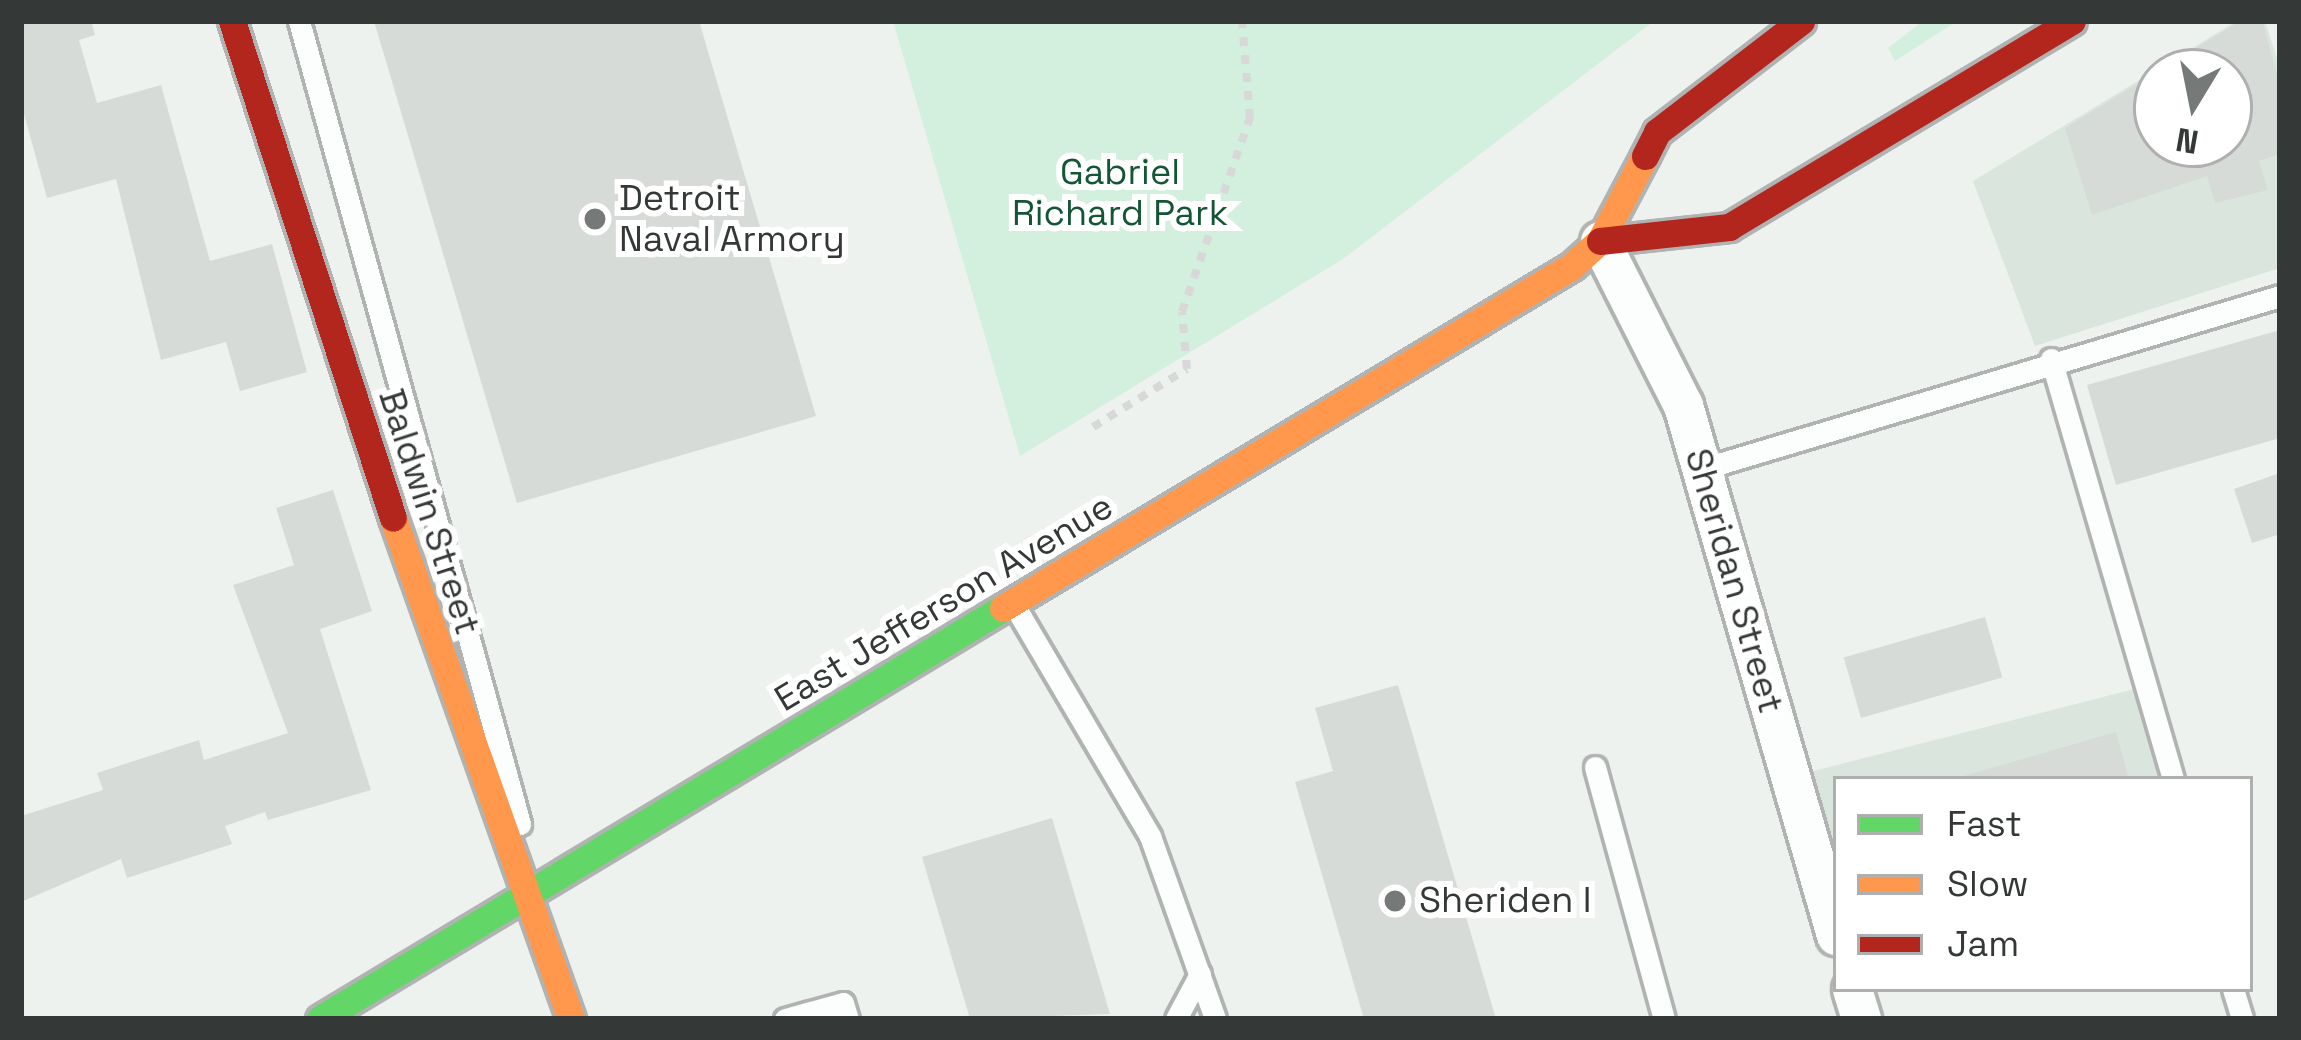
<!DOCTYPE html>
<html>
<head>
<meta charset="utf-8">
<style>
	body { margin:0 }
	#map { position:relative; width:2301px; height:1040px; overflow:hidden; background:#edf2ef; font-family:"Space Grotesk",sans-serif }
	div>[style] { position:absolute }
	.built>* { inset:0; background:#dae5de }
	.green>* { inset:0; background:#d3efdd }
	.building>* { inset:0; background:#d7dbd8; transform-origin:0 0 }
	.path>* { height:8px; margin-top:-4px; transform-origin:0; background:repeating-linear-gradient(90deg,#d7d8d7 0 9px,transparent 0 18px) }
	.roads { filter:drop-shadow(3px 0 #b0b3b1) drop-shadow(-3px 0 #b0b3b1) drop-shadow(0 3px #b0b3b1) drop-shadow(0 -3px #b0b3b1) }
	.lane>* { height:21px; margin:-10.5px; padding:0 10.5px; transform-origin:10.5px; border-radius:10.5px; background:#fcfdfd }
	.street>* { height:39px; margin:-19.5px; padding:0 19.5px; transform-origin:19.5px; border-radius:19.5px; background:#fcfdfd }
	.fast>* { height:27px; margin:-13.5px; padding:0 13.5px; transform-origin:13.5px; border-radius:13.5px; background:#63d668 }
	.slow>* { height:27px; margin:-13.5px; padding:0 13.5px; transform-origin:13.5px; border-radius:13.5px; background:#ff974d }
	.jam>* { height:27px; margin:-13.5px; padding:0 13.5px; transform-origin:13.5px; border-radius:13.5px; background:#b3261e }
	.dots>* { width:33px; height:33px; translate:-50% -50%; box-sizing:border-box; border:6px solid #fff; border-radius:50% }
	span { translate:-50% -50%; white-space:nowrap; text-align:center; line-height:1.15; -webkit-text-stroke:12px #fff; paint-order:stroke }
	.park-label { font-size:36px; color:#145535 }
	.poi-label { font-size:36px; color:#343836 }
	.left { translate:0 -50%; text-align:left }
	.street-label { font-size:36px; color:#343836 }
	.frame { position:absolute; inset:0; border:24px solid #343836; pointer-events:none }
	.legend { position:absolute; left:1833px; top:776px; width:420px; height:216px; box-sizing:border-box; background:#fff; border:3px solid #aeafaf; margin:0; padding:15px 21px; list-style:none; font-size:36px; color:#343836 }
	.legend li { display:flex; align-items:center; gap:24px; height:60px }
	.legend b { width:60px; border:3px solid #aeafaf }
	.north { position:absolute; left:2133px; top:48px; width:120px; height:120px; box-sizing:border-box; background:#fff; border:3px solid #aeafaf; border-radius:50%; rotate:190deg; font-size:33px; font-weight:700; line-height:48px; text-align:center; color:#343836 }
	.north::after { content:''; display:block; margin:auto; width:42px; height:54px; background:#757977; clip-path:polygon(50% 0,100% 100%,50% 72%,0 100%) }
</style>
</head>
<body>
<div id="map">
	<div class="built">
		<i style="clip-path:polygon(evenodd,2237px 21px,2265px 21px,2280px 68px,2280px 268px,2035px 346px,1973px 181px,2237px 21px,2157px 72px,2229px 72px,2229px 144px,2157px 144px,2157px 72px)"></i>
		<i style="clip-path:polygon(2146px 686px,2173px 779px,1836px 779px,1836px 935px,1790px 777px)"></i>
	</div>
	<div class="green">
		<i style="clip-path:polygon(893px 21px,1654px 21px,1343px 259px,1020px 456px)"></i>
		<i style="clip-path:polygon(1923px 21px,1957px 21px,1895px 61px,1888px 48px)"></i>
	</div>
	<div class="building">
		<i style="clip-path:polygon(21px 21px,91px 21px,95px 35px,79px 40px,97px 103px,161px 85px,210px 261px,272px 244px,307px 372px,240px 391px,226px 342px,161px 360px,116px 179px,47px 198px,21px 103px)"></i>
		<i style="clip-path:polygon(374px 21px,699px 21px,816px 416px,517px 503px)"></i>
		<i style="clip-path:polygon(evenodd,2240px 21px,2263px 23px,2280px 85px,2280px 154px,2259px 161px,2268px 190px,2215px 203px,2207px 176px,2092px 215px,2065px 128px,2240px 21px,2157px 72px,2229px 72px,2229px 144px,2157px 144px,2157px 72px)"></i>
		<i style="clip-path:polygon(2280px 330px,2280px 438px,2116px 485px,2087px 385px)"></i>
		<i style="clip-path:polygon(2280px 473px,2280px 534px,2252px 543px,2234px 489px)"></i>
		<i style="clip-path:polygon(333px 490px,372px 611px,320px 629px,371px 790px,268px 820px,265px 812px,225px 826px,232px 844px,127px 878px,121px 859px,21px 902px,21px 816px,103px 790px,97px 773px,199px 740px,204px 760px,288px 733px,233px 585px,294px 565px,276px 508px)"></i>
		<i style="left:1985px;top:617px;width:63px;height:147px;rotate:74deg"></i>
		<i style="clip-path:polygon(1398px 685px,1496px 1019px,1364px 1019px,1295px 782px,1333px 771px,1315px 708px)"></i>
		<i style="clip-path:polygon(2116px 732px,2129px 779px,1957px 779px,1957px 778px)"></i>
		<i style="clip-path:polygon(1052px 818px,1110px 1014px,970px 1019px,922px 857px)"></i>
	</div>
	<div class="path">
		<i style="left:1093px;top:427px;width:110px;rotate:-31.7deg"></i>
		<i style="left:1187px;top:369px;width:57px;rotate:-95deg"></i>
		<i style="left:1182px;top:312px;width:206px;rotate:-70.7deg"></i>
		<i style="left:1250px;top:118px;width:97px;rotate:-94.7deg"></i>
	</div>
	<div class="roads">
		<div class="lane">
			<i style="left:299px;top:21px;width:833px;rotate:74.61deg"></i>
			<i style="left:2051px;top:359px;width:437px;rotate:73.8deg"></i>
			<i style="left:1702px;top:469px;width:603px;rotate:-16.66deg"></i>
			<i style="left:1014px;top:605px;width:268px;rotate:59.5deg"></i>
			<i style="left:1150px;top:836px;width:194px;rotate:70.4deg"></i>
			<i style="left:1595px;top:767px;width:261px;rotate:74.7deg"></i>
			<i style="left:2233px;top:989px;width:31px;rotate:73deg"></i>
			<i style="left:785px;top:1019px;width:60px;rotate:-15.4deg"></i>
			<i style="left:843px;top:1003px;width:17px;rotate:73deg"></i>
			<i style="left:1176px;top:1019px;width:51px;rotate:-61.9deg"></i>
		</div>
		<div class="street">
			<i style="left:1600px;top:241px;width:184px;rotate:63.2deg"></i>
			<i style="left:1683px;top:405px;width:552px;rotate:73.9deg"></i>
			<i style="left:1852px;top:989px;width:31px;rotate:73deg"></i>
		</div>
		<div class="fast">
			<i style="left:320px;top:1019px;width:797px;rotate:-31.04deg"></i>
		</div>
		<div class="slow">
			<i style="left:393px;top:518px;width:532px;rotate:70.44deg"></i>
			<i style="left:1003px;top:608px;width:664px;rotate:-31.01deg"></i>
			<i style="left:1572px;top:266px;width:38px;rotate:-42deg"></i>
			<i style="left:1600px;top:241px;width:96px;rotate:-62.1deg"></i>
		</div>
		<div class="jam">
			<i style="left:232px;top:21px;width:522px;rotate:72.05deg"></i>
			<i style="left:1645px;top:156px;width:27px;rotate:-63deg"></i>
			<i style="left:1657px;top:132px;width:182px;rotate:-37.6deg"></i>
			<i style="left:1600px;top:241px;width:130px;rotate:-6.2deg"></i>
			<i style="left:1729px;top:227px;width:400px;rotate:-31deg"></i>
		</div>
	</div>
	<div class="dots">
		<i style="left:595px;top:219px;background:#757977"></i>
		<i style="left:1395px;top:901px;background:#757977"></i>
	</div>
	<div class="park-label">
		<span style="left:1120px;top:193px">Gabriel<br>Richard Park</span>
	</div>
	<div class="poi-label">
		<span class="left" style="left:619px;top:219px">Detroit<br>Naval Armory</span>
		<span class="left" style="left:1419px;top:901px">Sheriden I</span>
	</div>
	<div class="street-label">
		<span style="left:429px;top:512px;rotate:72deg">Baldwin Street</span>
		<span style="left:1734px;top:581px;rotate:74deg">Sheridan Street</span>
		<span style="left:944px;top:603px;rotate:-31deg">East Jefferson Avenue</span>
	</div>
	<div class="frame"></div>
	<ul class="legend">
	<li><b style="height:15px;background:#63d668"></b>Fast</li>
	<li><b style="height:15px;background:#ff974d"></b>Slow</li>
	<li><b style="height:15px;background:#b3261e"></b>Jam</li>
	</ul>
	<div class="north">N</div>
</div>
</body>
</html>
